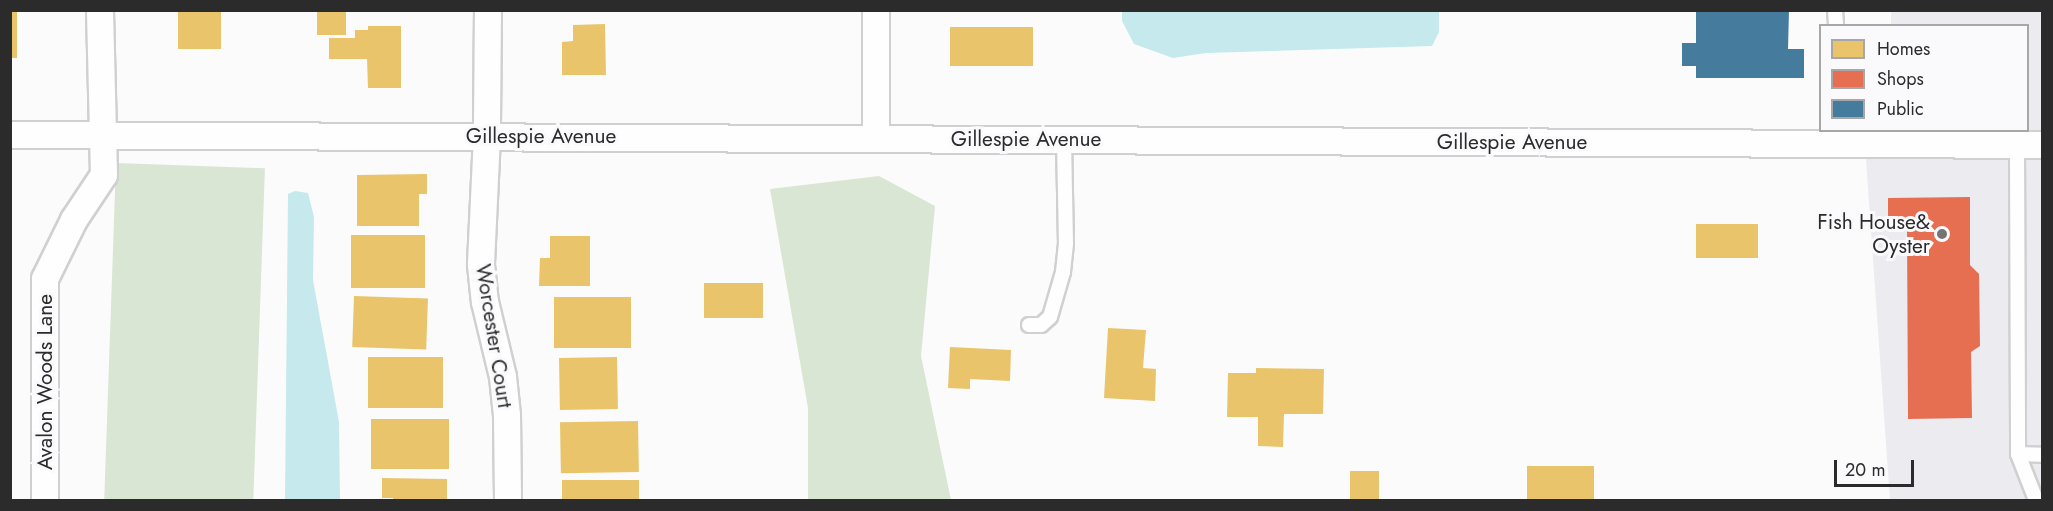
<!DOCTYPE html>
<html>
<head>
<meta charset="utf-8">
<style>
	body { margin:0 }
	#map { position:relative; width:2053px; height:511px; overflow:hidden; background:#fbfbfb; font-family:Jost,sans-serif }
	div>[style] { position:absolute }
	.built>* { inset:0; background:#ebebf0 }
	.green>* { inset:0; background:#d9e6d4; transform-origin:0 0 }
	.water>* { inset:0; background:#c5e9ed }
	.homes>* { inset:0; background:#e9c46a; transform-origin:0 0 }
	.shops>* { inset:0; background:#e76f51 }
	.public>* { inset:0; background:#457b9d }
	.roads { filter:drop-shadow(2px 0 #d0d0d1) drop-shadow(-2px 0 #d0d0d1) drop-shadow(0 2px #d0d0d1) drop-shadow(0 -2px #d0d0d1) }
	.lane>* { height:14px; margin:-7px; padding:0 7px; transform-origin:7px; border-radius:7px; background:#fefefe }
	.street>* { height:26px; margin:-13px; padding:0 13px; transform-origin:13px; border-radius:13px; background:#fefefe }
	.dots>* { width:16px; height:16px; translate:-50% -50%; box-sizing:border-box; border:3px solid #fafafc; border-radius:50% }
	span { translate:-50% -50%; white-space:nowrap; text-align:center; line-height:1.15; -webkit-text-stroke:6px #fafafc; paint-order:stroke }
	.street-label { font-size:21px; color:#2b2b2b }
	.poi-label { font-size:21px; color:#2b2b2b }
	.right { translate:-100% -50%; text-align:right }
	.frame { position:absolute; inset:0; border:12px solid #2b2b2b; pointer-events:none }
	.legend { position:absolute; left:1819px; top:24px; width:210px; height:108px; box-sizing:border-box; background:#fafafc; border:2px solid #a7a7a8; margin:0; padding:8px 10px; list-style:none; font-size:18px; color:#2b2b2b }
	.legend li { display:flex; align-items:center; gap:12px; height:30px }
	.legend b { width:30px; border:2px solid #a7a7a8 }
	.scale { position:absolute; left:1834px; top:460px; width:80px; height:27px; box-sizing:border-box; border:3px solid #2b2b2b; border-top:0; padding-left:8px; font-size:18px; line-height:21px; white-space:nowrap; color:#2b2b2b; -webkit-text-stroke:4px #fafafc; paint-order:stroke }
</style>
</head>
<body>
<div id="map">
	<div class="built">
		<i style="clip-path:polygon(1891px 11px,2041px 11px,2042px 500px,1890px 500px,1864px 131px,2028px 130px,2028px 26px,1891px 25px)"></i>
	</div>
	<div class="green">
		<i style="left:116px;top:163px;width:149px;height:337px;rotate:2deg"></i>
		<i style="clip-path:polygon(879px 176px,935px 206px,921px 356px,951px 500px,808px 500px,808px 408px,770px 189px)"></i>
	</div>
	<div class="water">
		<i style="clip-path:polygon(1122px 11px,1439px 11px,1439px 32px,1432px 46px,1206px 53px,1173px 58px,1134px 44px,1122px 21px)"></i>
		<i style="clip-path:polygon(295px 191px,308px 193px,314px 217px,313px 280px,339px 422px,340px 500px,285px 500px,288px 194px)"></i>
	</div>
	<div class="homes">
		<i style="left:10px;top:10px;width:7px;height:48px"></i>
		<i style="left:178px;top:10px;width:43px;height:39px"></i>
		<i style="left:317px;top:10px;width:29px;height:25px"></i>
		<i style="clip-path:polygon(605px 24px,606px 75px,562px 75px,562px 42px,573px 41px,573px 25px)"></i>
		<i style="clip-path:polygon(368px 26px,401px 26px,401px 88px,368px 88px,367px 59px,329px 59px,329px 38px,355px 38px,355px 30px,368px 30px)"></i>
		<i style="left:950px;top:27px;width:83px;height:39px"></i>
		<i style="clip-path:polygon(427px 174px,427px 194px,419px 194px,419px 226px,357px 226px,357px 175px)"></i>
		<i style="left:1696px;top:224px;width:62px;height:34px"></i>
		<i style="left:425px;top:235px;width:53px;height:74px;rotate:90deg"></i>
		<i style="clip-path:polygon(550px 236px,590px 236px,590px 286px,539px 286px,540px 258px,550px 258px)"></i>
		<i style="left:704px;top:283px;width:59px;height:35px"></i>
		<i style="left:354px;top:296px;width:74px;height:51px;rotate:2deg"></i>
		<i style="left:631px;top:297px;width:51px;height:77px;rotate:90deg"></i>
		<i style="clip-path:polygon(1108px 328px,1146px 330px,1143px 368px,1156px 369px,1155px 401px,1104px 398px)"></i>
		<i style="clip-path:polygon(950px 347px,1011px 350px,1010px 381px,970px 379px,970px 389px,948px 388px)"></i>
		<i style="left:368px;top:357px;width:75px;height:51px"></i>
		<i style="left:617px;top:357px;width:52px;height:58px;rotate:89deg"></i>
		<i style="clip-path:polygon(1256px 368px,1324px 369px,1323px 414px,1284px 414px,1283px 447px,1258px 446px,1258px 417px,1227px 417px,1228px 373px,1256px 373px)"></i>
		<i style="left:371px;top:419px;width:78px;height:50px"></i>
		<i style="left:638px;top:421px;width:51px;height:78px;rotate:89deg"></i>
		<i style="left:1594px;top:466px;width:34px;height:67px;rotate:90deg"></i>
		<i style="left:1350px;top:471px;width:29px;height:29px"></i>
		<i style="clip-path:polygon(382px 478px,447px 479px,447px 500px,393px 500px,393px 498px,382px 498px)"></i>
		<i style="left:562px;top:480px;width:77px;height:20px"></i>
	</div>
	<div class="shops">
		<i style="clip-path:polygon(1970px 197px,1970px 265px,1979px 274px,1980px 346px,1971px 352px,1972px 418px,1908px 419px,1907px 228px,1888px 229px,1888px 198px)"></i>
	</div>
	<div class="public">
		<i style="clip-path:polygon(1696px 10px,1789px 10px,1788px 49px,1804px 49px,1804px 78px,1696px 78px,1696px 66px,1682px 66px,1682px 43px,1696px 43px)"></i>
	</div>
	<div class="roads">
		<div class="lane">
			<i style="left:1835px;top:10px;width:16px;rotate:86deg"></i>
			<i style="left:2017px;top:145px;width:309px;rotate:89.8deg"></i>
			<i style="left:2018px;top:454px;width:24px;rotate:2deg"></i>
			<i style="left:1029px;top:325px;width:12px"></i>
			<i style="left:1041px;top:325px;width:12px;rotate:-42deg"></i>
			<i style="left:1050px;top:317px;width:47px;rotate:-73.9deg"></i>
			<i style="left:1063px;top:272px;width:28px;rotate:-84deg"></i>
			<i style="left:1066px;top:244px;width:104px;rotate:-91.1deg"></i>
			<i style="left:2018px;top:454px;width:49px;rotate:68.6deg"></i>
		</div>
		<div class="street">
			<i style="left:488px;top:10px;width:126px;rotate:90.5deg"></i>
			<i style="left:487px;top:136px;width:129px;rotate:92.7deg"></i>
			<i style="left:481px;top:265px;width:37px;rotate:84deg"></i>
			<i style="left:485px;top:302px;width:77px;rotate:76.5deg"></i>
			<i style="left:503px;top:377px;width:39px;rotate:84deg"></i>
			<i style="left:507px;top:416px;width:84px;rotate:89.3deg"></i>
			<i style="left:876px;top:10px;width:129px;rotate:90deg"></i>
			<i style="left:10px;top:135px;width:2032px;rotate:0.28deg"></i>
			<i style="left:45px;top:500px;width:221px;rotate:-90deg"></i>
			<i style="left:45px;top:279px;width:66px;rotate:-63.8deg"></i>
			<i style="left:74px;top:220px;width:54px;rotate:-56.3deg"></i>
			<i style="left:104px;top:175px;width:165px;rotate:-91.4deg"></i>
		</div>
	</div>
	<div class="dots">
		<i style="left:1942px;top:234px;background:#747474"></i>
	</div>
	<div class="street-label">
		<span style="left:541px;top:136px">Gillespie Avenue</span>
		<span style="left:1026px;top:139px">Gillespie Avenue</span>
		<span style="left:1512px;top:142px">Gillespie Avenue</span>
		<span style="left:494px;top:336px;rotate:81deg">Worcester Court</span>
		<span style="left:45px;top:382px;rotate:-90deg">Avalon Woods Lane</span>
	</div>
	<div class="poi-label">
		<span class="right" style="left:1930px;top:234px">Fish House&amp;<br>Oyster</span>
	</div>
	<div class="frame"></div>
	<ul class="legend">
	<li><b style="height:16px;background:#e9c46a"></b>Homes</li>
	<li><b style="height:16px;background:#e76f51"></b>Shops</li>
	<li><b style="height:16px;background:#457b9d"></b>Public</li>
	</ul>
	<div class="scale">20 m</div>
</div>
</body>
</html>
